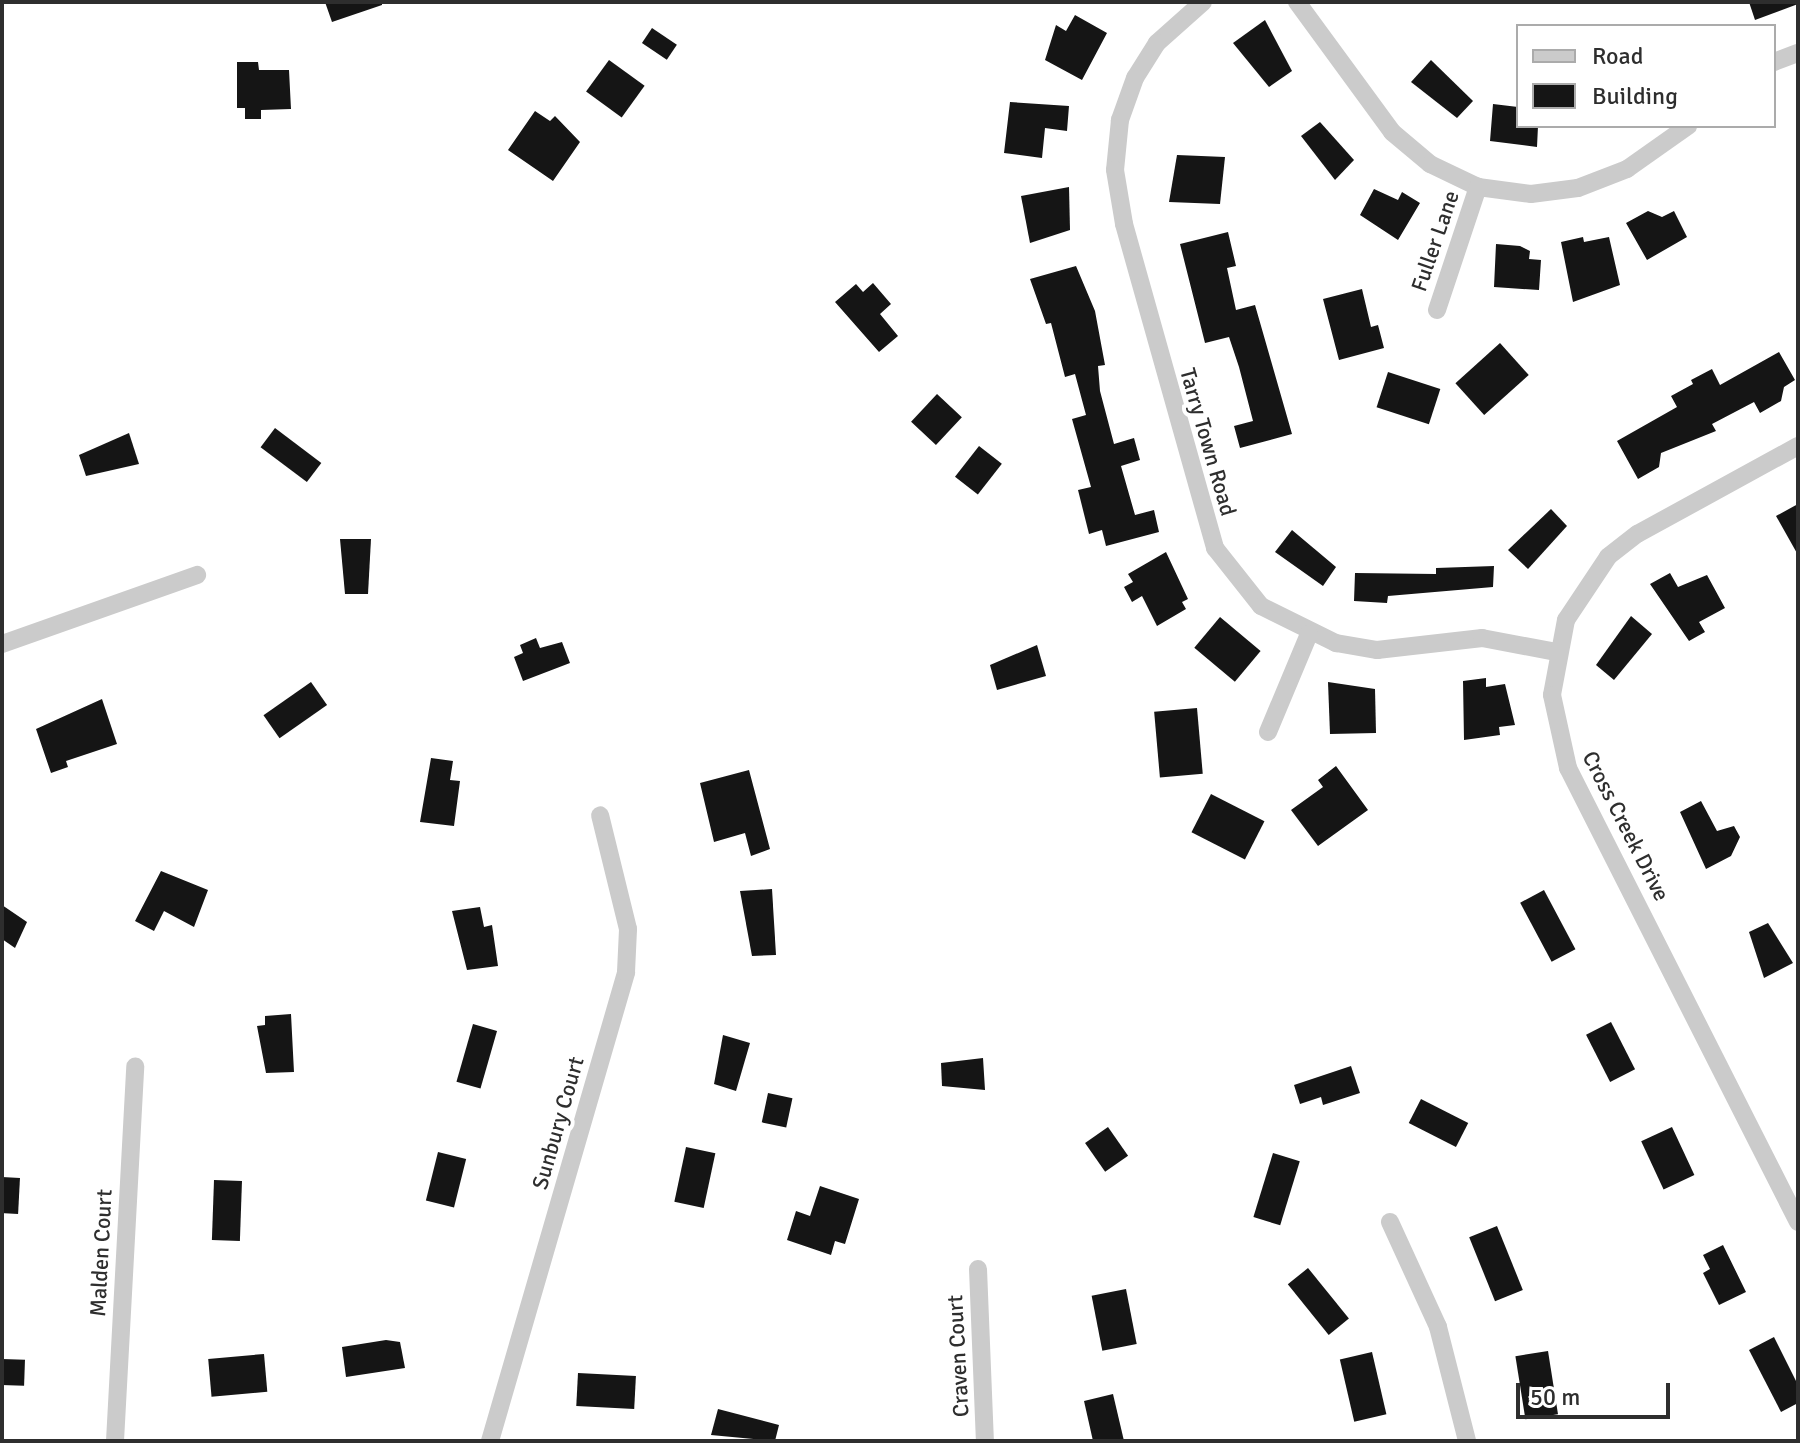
<!DOCTYPE html>
<html>
<head>
<meta charset="utf-8">
<style>
	body { margin:0 }
	#map { position:relative; width:1800px; height:1443px; overflow:hidden; background:#fff; font-family:Signika,sans-serif }
	div>[style] { position:absolute }
	.building>* { inset:0; background:#151515; transform-origin:0 0 }
	.minor>* { height:18px; margin:-9px; padding:0 9px; transform-origin:9px; border-radius:9px; background:#cbcbcb }
	span { translate:-50% -50%; white-space:nowrap; text-align:center; line-height:1.15; -webkit-text-stroke:8px #fff; paint-order:stroke }
	.street-label { font-size:22px; color:#2e2e2e }
	.frame { position:absolute; inset:0; border:4px solid #2e2e2e; pointer-events:none }
	.legend { position:absolute; left:1516px; top:24px; width:260px; height:104px; box-sizing:border-box; background:#fff; border:2px solid #ababab; margin:0; padding:10px 14px; list-style:none; font-size:24px; color:#2e2e2e }
	.legend li { display:flex; align-items:center; gap:16px; height:40px }
	.legend b { width:40px; border:2px solid #ababab }
	.scale { position:absolute; left:1516px; top:1383px; width:154px; height:36px; box-sizing:border-box; border:4px solid #2e2e2e; border-top:0; padding-left:10px; font-size:24px; line-height:28px; white-space:nowrap; color:#2e2e2e; -webkit-text-stroke:6px #fff; paint-order:stroke }
</style>
</head>
<body>
<div id="map">
	<div class="building">
		<i style="clip-path:polygon(325px 2px,382px 2px,382px 5px,332px 22px)"></i>
		<i style="clip-path:polygon(1749px 2px,1798px 2px,1798px 4px,1755px 20px)"></i>
		<i style="clip-path:polygon(1075px 15px,1107px 33px,1082px 80px,1045px 60px,1056px 25px,1066px 31px)"></i>
		<i style="clip-path:polygon(1265px 20px,1292px 71px,1269px 87px,1233px 43px)"></i>
		<i style="left:652px;top:28px;width:30px;height:18px;rotate:34deg"></i>
		<i style="left:609px;top:60px;width:44px;height:39px;rotate:36deg"></i>
		<i style="clip-path:polygon(1431px 60px,1473px 101px,1457px 118px,1411px 82px)"></i>
		<i style="clip-path:polygon(237px 62px,258px 62px,259px 70px,289px 70px,291px 109px,261px 110px,261px 119px,245px 119px,245px 108px,237px 108px)"></i>
		<i style="clip-path:polygon(1010px 102px,1069px 106px,1067px 131px,1045px 128px,1042px 158px,1004px 153px)"></i>
		<i style="clip-path:polygon(1493px 104px,1518px 107px,1518px 126px,1538px 126px,1537px 147px,1490px 141px)"></i>
		<i style="clip-path:polygon(535px 111px,550px 121px,555px 116px,580px 142px,553px 181px,508px 150px)"></i>
		<i style="clip-path:polygon(1320px 122px,1354px 160px,1335px 180px,1301px 136px)"></i>
		<i style="clip-path:polygon(1177px 155px,1225px 157px,1220px 204px,1169px 202px)"></i>
		<i style="clip-path:polygon(1069px 187px,1070px 230px,1030px 243px,1021px 196px)"></i>
		<i style="clip-path:polygon(1374px 189px,1398px 200px,1402px 192px,1420px 203px,1398px 240px,1360px 215px)"></i>
		<i style="clip-path:polygon(1648px 211px,1662px 217px,1674px 211px,1687px 237px,1647px 260px,1626px 223px)"></i>
		<i style="clip-path:polygon(1228px 232px,1236px 266px,1227px 268px,1236px 310px,1255px 305px,1292px 434px,1240px 448px,1234px 426px,1253px 421px,1239px 367px,1229px 337px,1205px 343px,1180px 244px)"></i>
		<i style="clip-path:polygon(1583px 237px,1584px 242px,1609px 237px,1620px 285px,1573px 302px,1561px 242px)"></i>
		<i style="clip-path:polygon(1496px 244px,1520px 246px,1530px 251px,1529px 259px,1541px 260px,1539px 290px,1494px 287px)"></i>
		<i style="clip-path:polygon(1076px 266px,1095px 311px,1105px 365px,1098px 366px,1100px 391px,1114px 444px,1134px 438px,1140px 460px,1121px 466px,1135px 515px,1154px 510px,1159px 532px,1106px 546px,1102px 530px,1089px 534px,1078px 490px,1091px 487px,1072px 419px,1086px 415px,1075px 374px,1065px 377px,1051px 323px,1046px 324px,1030px 279px)"></i>
		<i style="clip-path:polygon(873px 283px,891px 304px,880px 314px,898px 336px,879px 352px,835px 302px,856px 284px,863px 292px)"></i>
		<i style="clip-path:polygon(1362px 289px,1371px 327px,1378px 325px,1384px 348px,1339px 360px,1323px 299px)"></i>
		<i style="left:1500px;top:343px;width:43px;height:60px;rotate:48deg"></i>
		<i style="clip-path:polygon(1779px 352px,1795px 380px,1784px 387px,1781px 401px,1760px 413px,1754px 402px,1712px 424px,1716px 431px,1661px 453px,1659px 467px,1638px 479px,1617px 441px,1677px 407px,1671px 396px,1693px 384px,1691px 380px,1712px 369px,1720px 385px)"></i>
		<i style="left:1388px;top:372px;width:55px;height:37px;rotate:18deg"></i>
		<i style="left:937px;top:394px;width:34px;height:38px;rotate:43deg"></i>
		<i style="left:275px;top:428px;width:58px;height:24px;rotate:37deg"></i>
		<i style="clip-path:polygon(129px 433px,139px 464px,86px 476px,79px 455px)"></i>
		<i style="left:979px;top:446px;width:29px;height:39px;rotate:38deg"></i>
		<i style="clip-path:polygon(1798px 504px,1798px 555px,1776px 516px)"></i>
		<i style="clip-path:polygon(1551px 509px,1567px 526px,1528px 569px,1508px 550px)"></i>
		<i style="clip-path:polygon(1292px 530px,1336px 567px,1323px 586px,1275px 552px)"></i>
		<i style="clip-path:polygon(340px 539px,371px 539px,368px 594px,345px 594px)"></i>
		<i style="clip-path:polygon(1166px 552px,1188px 599px,1182px 602px,1186px 609px,1157px 626px,1142px 596px,1132px 602px,1124px 587px,1133px 582px,1128px 574px)"></i>
		<i style="clip-path:polygon(1494px 566px,1493px 587px,1388px 596px,1387px 603px,1354px 601px,1355px 573px,1436px 574px,1436px 568px)"></i>
		<i style="clip-path:polygon(1670px 573px,1678px 587px,1707px 575px,1725px 608px,1699px 622px,1705px 632px,1689px 641px,1650px 584px)"></i>
		<i style="clip-path:polygon(1631px 616px,1652px 634px,1614px 680px,1596px 665px)"></i>
		<i style="left:1220px;top:617px;width:53px;height:40px;rotate:40deg"></i>
		<i style="clip-path:polygon(536px 638px,540px 648px,562px 642px,570px 663px,523px 681px,514px 657px,523px 653px,520px 645px)"></i>
		<i style="clip-path:polygon(1037px 645px,1046px 676px,997px 690px,990px 665px)"></i>
		<i style="clip-path:polygon(1486px 678px,1486px 687px,1505px 684px,1515px 725px,1499px 727px,1500px 735px,1464px 740px,1463px 681px)"></i>
		<i style="left:311px;top:682px;width:28px;height:58px;rotate:55deg"></i>
		<i style="clip-path:polygon(1328px 682px,1375px 689px,1376px 733px,1330px 734px)"></i>
		<i style="clip-path:polygon(102px 699px,117px 744px,66px 761px,68px 767px,51px 773px,36px 729px)"></i>
		<i style="left:1197px;top:708px;width:66px;height:43px;rotate:85deg"></i>
		<i style="clip-path:polygon(431px 758px,453px 761px,450px 780px,460px 781px,454px 826px,420px 822px)"></i>
		<i style="clip-path:polygon(1336px 766px,1368px 810px,1318px 846px,1291px 810px,1323px 787px,1318px 780px)"></i>
		<i style="clip-path:polygon(749px 770px,770px 849px,751px 856px,745px 833px,714px 842px,700px 783px)"></i>
		<i style="left:1211px;top:794px;width:60px;height:43px;rotate:27deg"></i>
		<i style="clip-path:polygon(1701px 801px,1717px 831px,1734px 826px,1740px 837px,1731px 856px,1706px 869px,1680px 812px)"></i>
		<i style="clip-path:polygon(161px 871px,208px 890px,194px 927px,164px 911px,154px 931px,135px 921px)"></i>
		<i style="clip-path:polygon(772px 889px,776px 955px,752px 956px,740px 891px)"></i>
		<i style="left:1544px;top:890px;width:67px;height:27px;rotate:62deg"></i>
		<i style="clip-path:polygon(2px 905px,27px 922px,15px 948px,2px 939px)"></i>
		<i style="clip-path:polygon(480px 907px,484px 927px,492px 925px,498px 966px,467px 970px,452px 911px)"></i>
		<i style="clip-path:polygon(1768px 923px,1793px 963px,1764px 978px,1749px 932px)"></i>
		<i style="clip-path:polygon(291px 1014px,294px 1072px,266px 1073px,257px 1026px,265px 1025px,265px 1016px)"></i>
		<i style="left:1611px;top:1022px;width:53px;height:28px;rotate:63deg"></i>
		<i style="left:473px;top:1024px;width:25px;height:60px;rotate:16deg"></i>
		<i style="clip-path:polygon(723px 1035px,750px 1043px,736px 1091px,714px 1084px)"></i>
		<i style="clip-path:polygon(983px 1058px,985px 1090px,942px 1086px,941px 1063px)"></i>
		<i style="clip-path:polygon(1351px 1066px,1360px 1093px,1323px 1105px,1321px 1097px,1300px 1104px,1294px 1085px)"></i>
		<i style="left:768px;top:1093px;width:25px;height:30px;rotate:12deg"></i>
		<i style="left:1421px;top:1099px;width:53px;height:27px;rotate:27deg"></i>
		<i style="left:1108px;top:1127px;width:35px;height:28px;rotate:55deg"></i>
		<i style="left:1672px;top:1127px;width:53px;height:34px;rotate:65deg"></i>
		<i style="left:686px;top:1147px;width:30px;height:56px;rotate:12deg"></i>
		<i style="left:438px;top:1152px;width:29px;height:50px;rotate:14deg"></i>
		<i style="left:1273px;top:1153px;width:28px;height:67px;rotate:17deg"></i>
		<i style="left:2px;top:1177px;width:18px;height:36px;rotate:3deg"></i>
		<i style="left:214px;top:1180px;width:28px;height:60px;rotate:2deg"></i>
		<i style="clip-path:polygon(820px 1186px,859px 1199px,845px 1244px,835px 1241px,831px 1255px,787px 1240px,796px 1211px,810px 1216px)"></i>
		<i style="left:1497px;top:1226px;width:69px;height:30px;rotate:68deg"></i>
		<i style="clip-path:polygon(1723px 1245px,1746px 1292px,1719px 1305px,1703px 1273px,1710px 1269px,1703px 1255px)"></i>
		<i style="left:1308px;top:1268px;width:65px;height:26px;rotate:51deg"></i>
		<i style="left:1126px;top:1289px;width:56px;height:35px;rotate:79deg"></i>
		<i style="clip-path:polygon(1774px 1337px,1798px 1385px,1798px 1403px,1781px 1412px,1749px 1350px)"></i>
		<i style="clip-path:polygon(386px 1340px,400px 1342px,405px 1368px,346px 1377px,342px 1347px)"></i>
		<i style="left:1548px;top:1351px;width:64px;height:33px;rotate:81deg"></i>
		<i style="left:1372px;top:1352px;width:64px;height:33px;rotate:77deg"></i>
		<i style="left:264px;top:1354px;width:38px;height:56px;rotate:85deg"></i>
		<i style="left:2px;top:1359px;width:23px;height:26px;rotate:2deg"></i>
		<i style="left:578px;top:1373px;width:58px;height:33px;rotate:3deg"></i>
		<i style="clip-path:polygon(1113px 1394px,1124px 1441px,1093px 1441px,1084px 1401px)"></i>
		<i style="clip-path:polygon(718px 1409px,779px 1425px,775px 1441px,711px 1435px)"></i>
	</div>
	<div class="minor">
		<i style="left:1203px;top:2px;width:62px;rotate:138.3deg"></i>
		<i style="left:1157px;top:43px;width:41px;rotate:122.2deg"></i>
		<i style="left:1135px;top:78px;width:45px;rotate:109.7deg"></i>
		<i style="left:1120px;top:120px;width:50px;rotate:95.7deg"></i>
		<i style="left:1115px;top:170px;width:55px;rotate:80.5deg"></i>
		<i style="left:1124px;top:224px;width:337px;rotate:74.3deg"></i>
		<i style="left:1215px;top:548px;width:74px;rotate:51.6deg"></i>
		<i style="left:1261px;top:606px;width:84px;rotate:26.3deg"></i>
		<i style="left:1336px;top:643px;width:42px;rotate:9.7deg"></i>
		<i style="left:1377px;top:650px;width:106px;rotate:-6.5deg"></i>
		<i style="left:1482px;top:638px;width:75px;rotate:10.7deg"></i>
		<i style="left:1297px;top:2px;width:161px;rotate:53.8deg"></i>
		<i style="left:1392px;top:132px;width:50px;rotate:40.1deg"></i>
		<i style="left:1430px;top:164px;width:53px;rotate:25.6deg"></i>
		<i style="left:1478px;top:187px;width:53px;rotate:7.5deg"></i>
		<i style="left:1531px;top:194px;width:47px;rotate:-7.3deg"></i>
		<i style="left:1578px;top:188px;width:53px;rotate:-21.2deg"></i>
		<i style="left:1627px;top:169px;width:75px;rotate:-35.2deg"></i>
		<i style="left:1774px;top:62px;width:26px;rotate:-21deg"></i>
		<i style="left:1437px;top:310px;width:130px;rotate:-71.6deg"></i>
		<i style="left:1798px;top:446px;width:183px;rotate:151.3deg"></i>
		<i style="left:1637px;top:534px;width:37px;rotate:142deg"></i>
		<i style="left:1608px;top:557px;width:76px;rotate:123.7deg"></i>
		<i style="left:1566px;top:620px;width:76px;rotate:100.6deg"></i>
		<i style="left:1552px;top:695px;width:75px;rotate:77.6deg"></i>
		<i style="left:1568px;top:768px;width:509px;rotate:63.13deg"></i>
		<i style="left:2px;top:644px;width:207px;rotate:-19.5deg"></i>
		<i style="left:1268px;top:732px;width:106px;rotate:-67.3deg"></i>
		<i style="left:1390px;top:1222px;width:115px;rotate:65.4deg"></i>
		<i style="left:1438px;top:1327px;width:118px;rotate:75.7deg"></i>
		<i style="left:978px;top:1269px;width:172px;rotate:87.7deg"></i>
		<i style="left:115px;top:1441px;width:375px;rotate:-86.9deg"></i>
		<i style="left:490px;top:1441px;width:488px;rotate:-73.8deg"></i>
		<i style="left:626px;top:972px;width:43px;rotate:-87.3deg"></i>
		<i style="left:628px;top:929px;width:117px;rotate:-103.8deg"></i>
	</div>
	<div class="street-label">
		<span style="left:1435px;top:241px;rotate:-71deg">Fuller Lane</span>
		<span style="left:1208px;top:442px;rotate:74deg">Tarry Town Road</span>
		<span style="left:1626px;top:826px;rotate:63deg">Cross Creek Drive</span>
		<span style="left:558px;top:1123px;rotate:-74deg">Sunbury Court</span>
		<span style="left:101px;top:1253px;rotate:-87deg">Malden Court</span>
		<span style="left:958px;top:1356px;rotate:-93deg">Craven Court</span>
	</div>
	<div class="frame"></div>
	<ul class="legend">
	<li><b style="height:10px;background:#cbcbcb"></b>Road</li>
	<li><b style="height:22px;background:#151515"></b>Building</li>
	</ul>
	<div class="scale">50 m</div>
</div>
</body>
</html>
